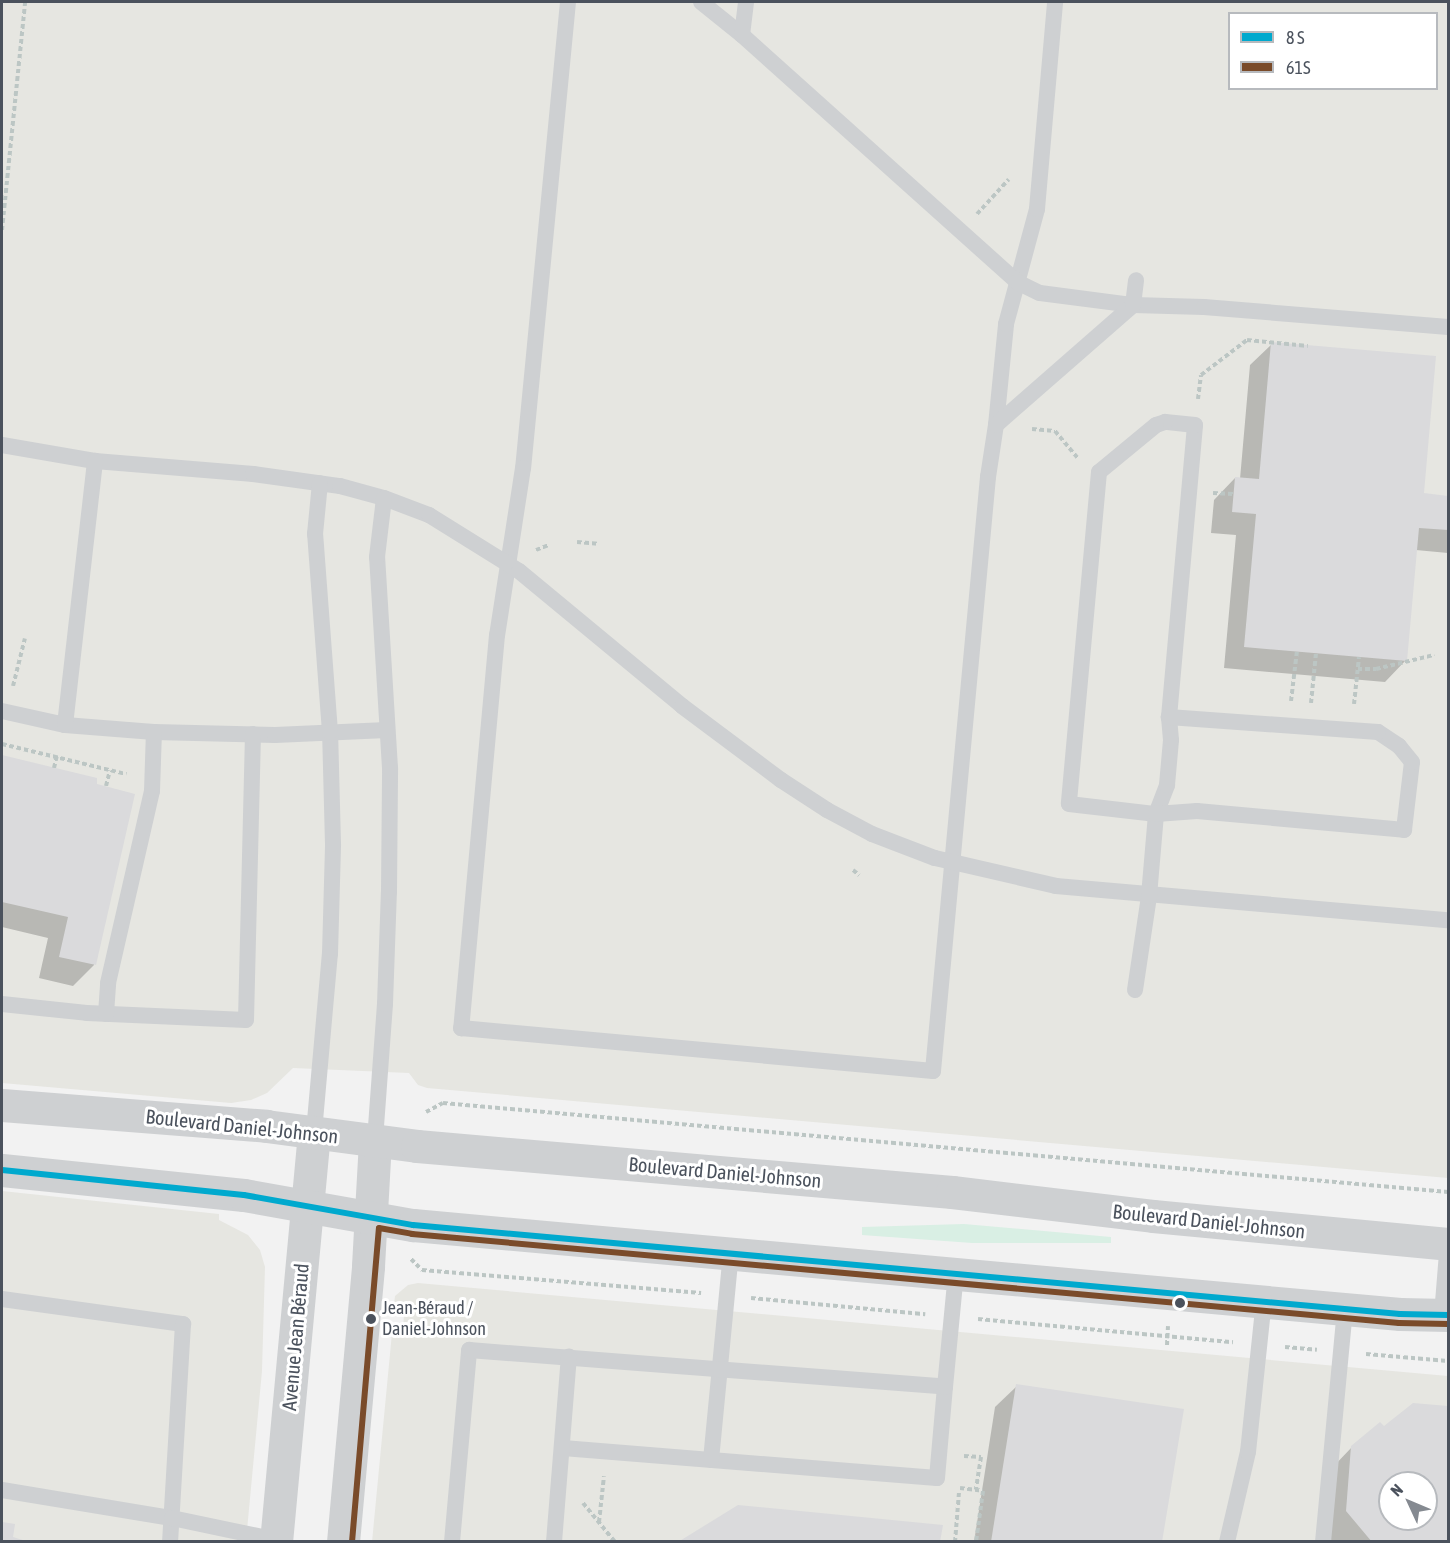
<!DOCTYPE html>
<html>
<head>
<meta charset="utf-8">
<style>
	body { margin:0 }
	#map { position:relative; width:1450px; height:1543px; overflow:hidden; background:#f2f2f2; font-family:"Asap Condensed",sans-serif }
	div>[style] { position:absolute }
	.commercial>* { inset:0; background:#e6e6e1 }
	.green>* { inset:0; background:#d9efe4 }
	.shadow>* { inset:0; background:#0003 }
	.building>* { inset:0; background:#dadadc }
	.path>* { height:4px; margin-top:-2px; transform-origin:0; background:repeating-linear-gradient(90deg,#bcc6c4 0 4.5px,transparent 0 7.5px) }
	.service>* { height:16px; margin:-8px; padding:0 8px; transform-origin:8px; border-radius:8px; background:#ced0d2 }
	.minor>* { height:33px; margin:-16.5px; padding:0 16.5px; transform-origin:16.5px; border-radius:16.5px; background:#ced0d2 }
	.tertiary>* { height:33px; margin:-16.5px; padding:0 16.5px; transform-origin:16.5px; border-radius:16.5px; background:#ced0d2 }
	.bus-1>* { height:6px; margin:-3px; padding:0 3px; transform-origin:3px; border-radius:3px; background:#00a9ce }
	.bus-2>* { height:6px; margin:-3px; padding:0 3px; transform-origin:3px; border-radius:3px; background:#7a4b2a }
	.dots>* { width:16px; height:16px; translate:-50% -50%; box-sizing:border-box; border:3px solid #fff; border-radius:50% }
	span { translate:-50% -50%; white-space:nowrap; text-align:center; line-height:1.15; -webkit-text-stroke:6px #fff; paint-order:stroke }
	.bus-label { font-size:18px; color:#4b525d }
	.left { translate:0 -50%; text-align:left }
	.street-label { font-size:20px; color:#4b525d }
	.frame { position:absolute; inset:0; border:3px solid #4b525d; pointer-events:none }
	.legend { position:absolute; left:1228px; top:12px; width:210px; height:78px; box-sizing:border-box; background:#fff; border:2px solid #b7babe; margin:0; padding:8px 10px; list-style:none; font-size:18px; color:#4b525d }
	.legend li { display:flex; align-items:center; gap:12px; height:30px }
	.legend b { width:30px; border:2px solid #b7babe }
	.north { position:absolute; left:1378px; top:1471px; width:60px; height:60px; box-sizing:border-box; background:#fff; border:2px solid #b7babe; border-radius:50%; rotate:314deg; font-size:16px; font-weight:700; line-height:24px; text-align:center; color:#4b525d }
	.north::after { content:''; display:block; margin:auto; width:21px; height:27px; background:#858a91; clip-path:polygon(50% 0,100% 100%,50% 72%,0 100%) }
</style>
</head>
<body>
<div id="map">
	<div class="commercial">
		<i style="clip-path:polygon(evenodd,2px 2px,1448px 2px,1448px 1178px,427px 1088px,418px 1085px,409px 1073px,293px 1068px,267px 1093px,251px 1100px,231px 1103px,2px 1083px,2px 2px,1230px 14px,1436px 14px,1436px 88px,1230px 88px,1230px 14px)"></i>
		<i style="clip-path:polygon(2px 1191px,219px 1214px,219px 1220px,248px 1235px,260px 1250px,265px 1267px,262px 1371px,246px 1541px,2px 1542px)"></i>
		<i style="clip-path:polygon(evenodd,418px 1283px,1448px 1376px,1448px 1541px,372px 1542px,392px 1333px,403px 1333px,404px 1313px,393px 1312px,395px 1296px,408px 1285px,418px 1283px,1390px 1483px,1426px 1483px,1426px 1519px,1390px 1519px,1390px 1483px)"></i>
	</div>
	<div class="green">
		<i style="clip-path:polygon(964px 1224px,1111px 1237px,1111px 1243px,972px 1243px,862px 1235px,862px 1227px)"></i>
	</div>
	<div class="shadow">
		<i style="clip-path:polygon(1272px 344px,1423px 495px,1448px 497px,1448px 553px,1416px 550px,1406px 660px,1385px 682px,1224px 668px,1236px 535px,1211px 533px,1214px 500px,1235px 478px,1240px 479px,1250px 365px)"></i>
		<i style="clip-path:polygon(2px 756px,96px 779px,94px 965px,73px 986px,39px 978px,48px 938px,2px 927px)"></i>
		<i style="clip-path:polygon(1017px 1386px,1161px 1542px,974px 1542px,995px 1407px)"></i>
		<i style="clip-path:polygon(evenodd,1414px 1404px,1448px 1407px,1448px 1542px,1333px 1542px,1325px 1532px,1331px 1469px,1352px 1447px,1384px 1428px,1414px 1404px,1390px 1483px,1426px 1483px,1426px 1519px,1390px 1519px,1390px 1483px)"></i>
	</div>
	<div class="building">
		<i style="clip-path:polygon(1271px 342px,1436px 356px,1424px 493px,1448px 496px,1448px 530px,1419px 528px,1407px 661px,1244px 647px,1256px 514px,1232px 512px,1235px 477px,1259px 479px)"></i>
		<i style="clip-path:polygon(2px 755px,97px 778px,97px 784px,135px 794px,96px 965px,59px 957px,68px 917px,2px 902px)"></i>
		<i style="clip-path:polygon(1016px 1384px,1184px 1409px,1162px 1542px,991px 1542px)"></i>
		<i style="clip-path:polygon(evenodd,1413px 1403px,1448px 1406px,1448px 1542px,1372px 1542px,1346px 1511px,1351px 1446px,1380px 1422px,1384px 1426px,1413px 1403px,1390px 1483px,1426px 1483px,1426px 1519px,1390px 1519px,1390px 1483px)"></i>
		<i style="clip-path:polygon(738px 1505px,943px 1525px,940px 1542px,678px 1542px)"></i>
		<i style="clip-path:polygon(2px 1522px,15px 1524px,13px 1537px,29px 1542px,2px 1542px)"></i>
	</div>
	<div class="path">
		<i style="left:977px;top:214px;width:47px;rotate:-47.6deg"></i>
		<i style="left:2px;top:230px;width:229px;rotate:-84.2deg"></i>
		<i style="left:1198px;top:399px;width:24px;rotate:-83deg"></i>
		<i style="left:1201px;top:375px;width:58px;rotate:-37.3deg"></i>
		<i style="left:1247px;top:340px;width:61px;rotate:5.6deg"></i>
		<i style="left:1032px;top:429px;width:23px;rotate:5deg"></i>
		<i style="left:1055px;top:431px;width:35px;rotate:50deg"></i>
		<i style="left:1213px;top:493px;width:20px;rotate:3deg"></i>
		<i style="left:577px;top:542px;width:21px;rotate:5deg"></i>
		<i style="left:536px;top:550px;width:14px;rotate:-21deg"></i>
		<i style="left:1358px;top:669px;width:18px"></i>
		<i style="left:1376px;top:669px;width:60px;rotate:-13.6deg"></i>
		<i style="left:13px;top:686px;width:49px;rotate:-76deg"></i>
		<i style="left:1291px;top:701px;width:50px;rotate:-83.2deg"></i>
		<i style="left:1311px;top:703px;width:50px;rotate:-84.3deg"></i>
		<i style="left:1354px;top:704px;width:47px;rotate:-83.9deg"></i>
		<i style="left:2px;top:744px;width:128px;rotate:13.6deg"></i>
		<i style="left:54px;top:768px;width:13px;rotate:-77deg"></i>
		<i style="left:106px;top:786px;width:16px;rotate:-76deg"></i>
		<i style="left:853px;top:870px;width:8px;rotate:40deg"></i>
		<i style="left:426px;top:1112px;width:19px;rotate:-28deg"></i>
		<i style="left:443px;top:1103px;width:1009px;rotate:5.06deg"></i>
		<i style="left:411px;top:1259px;width:16px;rotate:45deg"></i>
		<i style="left:422px;top:1270px;width:280px;rotate:4.7deg"></i>
		<i style="left:751px;top:1298px;width:175px;rotate:5.3deg"></i>
		<i style="left:978px;top:1319px;width:256px;rotate:5.2deg"></i>
		<i style="left:1167px;top:1345px;width:19px;rotate:-87deg"></i>
		<i style="left:1285px;top:1347px;width:32px;rotate:5deg"></i>
		<i style="left:1366px;top:1354px;width:82px;rotate:4.9deg"></i>
		<i style="left:964px;top:1456px;width:17px;rotate:3deg"></i>
		<i style="left:981px;top:1457px;width:33px;rotate:99deg"></i>
		<i style="left:960px;top:1488px;width:23px;rotate:7deg"></i>
		<i style="left:983px;top:1491px;width:51px;rotate:97.8deg"></i>
		<i style="left:583px;top:1503px;width:50px;rotate:50.6deg"></i>
		<i style="left:599px;top:1522px;width:46px;rotate:-83.8deg"></i>
		<i style="left:955px;top:1542px;width:50px;rotate:-85.4deg"></i>
	</div>
	<div class="service">
		<i style="left:568px;top:2px;width:468px;rotate:95.5deg"></i>
		<i style="left:523px;top:468px;width:169px;rotate:98.8deg"></i>
		<i style="left:497px;top:635px;width:395px;rotate:95.2deg"></i>
		<i style="left:461px;top:1028px;width:474px;rotate:5.2deg"></i>
		<i style="left:933px;top:1071px;width:597px;rotate:-84.71deg"></i>
		<i style="left:988px;top:477px;width:53px;rotate:-81.3deg"></i>
		<i style="left:996px;top:425px;width:101px;rotate:-84.3deg"></i>
		<i style="left:1006px;top:324px;width:119px;rotate:-74.9deg"></i>
		<i style="left:1037px;top:209px;width:208px;rotate:-85deg"></i>
		<i style="left:701px;top:2px;width:53px;rotate:38.8deg"></i>
		<i style="left:742px;top:35px;width:370px;rotate:41.9deg"></i>
		<i style="left:1017px;top:282px;width:25px;rotate:26deg"></i>
		<i style="left:1040px;top:293px;width:94px;rotate:7.4deg"></i>
		<i style="left:1133px;top:305px;width:71px;rotate:1.6deg"></i>
		<i style="left:1204px;top:307px;width:245px;rotate:4.7deg"></i>
		<i style="left:742px;top:35px;width:33px;rotate:-83deg"></i>
		<i style="left:996px;top:425px;width:182px;rotate:-41.2deg"></i>
		<i style="left:1133px;top:305px;width:25px;rotate:-83deg"></i>
		<i style="left:2px;top:445px;width:94px;rotate:9.8deg"></i>
		<i style="left:95px;top:461px;width:159px;rotate:4.7deg"></i>
		<i style="left:253px;top:474px;width:88px;rotate:7.9deg"></i>
		<i style="left:340px;top:486px;width:46px;rotate:15.3deg"></i>
		<i style="left:384px;top:498px;width:48px;rotate:20.7deg"></i>
		<i style="left:429px;top:515px;width:106px;rotate:31.9deg"></i>
		<i style="left:519px;top:571px;width:212px;rotate:39.6deg"></i>
		<i style="left:682px;top:706px;width:124px;rotate:36.8deg"></i>
		<i style="left:781px;top:780px;width:55px;rotate:33.1deg"></i>
		<i style="left:827px;top:810px;width:51px;rotate:28.1deg"></i>
		<i style="left:872px;top:834px;width:67px;rotate:20.9deg"></i>
		<i style="left:935px;top:858px;width:124px;rotate:13deg"></i>
		<i style="left:1056px;top:886px;width:393px;rotate:5deg"></i>
		<i style="left:2px;top:711px;width:65px;rotate:12.5deg"></i>
		<i style="left:65px;top:725px;width:89px;rotate:4.5deg"></i>
		<i style="left:154px;top:732px;width:121px;rotate:1.4deg"></i>
		<i style="left:275px;top:735px;width:112px;rotate:-2.6deg"></i>
		<i style="left:65px;top:725px;width:266px;rotate:-83.5deg"></i>
		<i style="left:1135px;top:990px;width:95px;rotate:-81.5deg"></i>
		<i style="left:1149px;top:896px;width:82px;rotate:-85.1deg"></i>
		<i style="left:1156px;top:814px;width:31px;rotate:-69deg"></i>
		<i style="left:1167px;top:785px;width:45px;rotate:-84.9deg"></i>
		<i style="left:1171px;top:740px;width:23px;rotate:-95deg"></i>
		<i style="left:1169px;top:717px;width:293px;rotate:-84.9deg"></i>
		<i style="left:1195px;top:425px;width:30px;rotate:-174deg"></i>
		<i style="left:1165px;top:422px;width:9px;rotate:162deg"></i>
		<i style="left:1156px;top:425px;width:74px;rotate:140.5deg"></i>
		<i style="left:1099px;top:472px;width:333px;rotate:95.2deg"></i>
		<i style="left:1069px;top:804px;width:88px;rotate:6.6deg"></i>
		<i style="left:1156px;top:814px;width:41px;rotate:-4.2deg"></i>
		<i style="left:1197px;top:811px;width:208px;rotate:5.2deg"></i>
		<i style="left:1404px;top:830px;width:68px;rotate:-83.3deg"></i>
		<i style="left:1412px;top:762px;width:21px;rotate:-129deg"></i>
		<i style="left:1399px;top:746px;width:25px;rotate:-146deg"></i>
		<i style="left:1378px;top:732px;width:210px;rotate:-175.9deg"></i>
		<i style="left:2px;top:1004px;width:85px;rotate:6deg"></i>
		<i style="left:87px;top:1013px;width:159px;rotate:2.5deg"></i>
		<i style="left:246px;top:1020px;width:286px;rotate:-88.6deg"></i>
		<i style="left:106px;top:1014px;width:31px;rotate:-86deg"></i>
		<i style="left:108px;top:983px;width:197px;rotate:-77.1deg"></i>
		<i style="left:152px;top:791px;width:59px;rotate:-88.1deg"></i>
		<i style="left:314px;top:1132px;width:179px;rotate:-84.9deg"></i>
		<i style="left:330px;top:954px;width:110px;rotate:-88.4deg"></i>
		<i style="left:333px;top:844px;width:112px;rotate:-91.5deg"></i>
		<i style="left:330px;top:732px;width:199px;rotate:-94.3deg"></i>
		<i style="left:315px;top:534px;width:51px;rotate:-84.4deg"></i>
		<i style="left:375px;top:1140px;width:136px;rotate:-85.8deg"></i>
		<i style="left:385px;top:1004px;width:112px;rotate:-88deg"></i>
		<i style="left:389px;top:892px;width:124px;rotate:-89.5deg"></i>
		<i style="left:390px;top:768px;width:211px;rotate:-93.5deg"></i>
		<i style="left:377px;top:557px;width:59px;rotate:-83.2deg"></i>
		<i style="left:2px;top:1299px;width:183px;rotate:7.9deg"></i>
		<i style="left:183px;top:1324px;width:218px;rotate:93.4deg"></i>
		<i style="left:1446px;top:1318px;width:5px;rotate:-143deg"></i>
		<i style="left:1442px;top:1315px;width:75px;rotate:-85.4deg"></i>
		<i style="left:563px;top:1448px;width:375px;rotate:4.6deg"></i>
		<i style="left:937px;top:1478px;width:91px;rotate:-85deg"></i>
		<i style="left:711px;top:1460px;width:209px;rotate:-84.5deg"></i>
		<i style="left:2px;top:1490px;width:172px;rotate:9.4deg"></i>
		<i style="left:172px;top:1518px;width:106px;rotate:11.9deg"></i>
		<i style="left:452px;top:1542px;width:193px;rotate:-84.9deg"></i>
		<i style="left:469px;top:1350px;width:477px;rotate:4.4deg"></i>
		<i style="left:945px;top:1387px;width:115px;rotate:-84.5deg"></i>
		<i style="left:554px;top:1542px;width:186px;rotate:-85.4deg"></i>
		<i style="left:1227px;top:1542px;width:92px;rotate:-76.9deg"></i>
		<i style="left:1248px;top:1452px;width:152px;rotate:-84deg"></i>
		<i style="left:1323px;top:1542px;width:234px;rotate:-84.6deg"></i>
	</div>
	<div class="minor">
		<i style="left:276px;top:1542px;width:412px;rotate:-84.7deg"></i>
		<i style="left:343px;top:1542px;width:277px;rotate:-84.8deg"></i>
		<i style="left:368px;top:1266px;width:126px;rotate:-86.8deg"></i>
	</div>
	<div class="tertiary">
		<i style="left:2px;top:1105px;width:265px;rotate:4.5deg"></i>
		<i style="left:266px;top:1126px;width:152px;rotate:7.5deg"></i>
		<i style="left:417px;top:1146px;width:537px;rotate:4.91deg"></i>
		<i style="left:952px;top:1192px;width:202px;rotate:6.8deg"></i>
		<i style="left:1153px;top:1216px;width:296px;rotate:5.4deg"></i>
		<i style="left:2px;top:1170px;width:243px;rotate:5.9deg"></i>
		<i style="left:244px;top:1195px;width:172px;rotate:10.1deg"></i>
		<i style="left:413px;top:1225px;width:991px;rotate:5.15deg"></i>
		<i style="left:1400px;top:1314px;width:48px;rotate:1.2deg"></i>
	</div>
	<div class="bus-1">
		<i style="left:2px;top:1170px;width:243px;rotate:5.9deg"></i>
		<i style="left:244px;top:1195px;width:172px;rotate:10.1deg"></i>
		<i style="left:413px;top:1225px;width:991px;rotate:5.15deg"></i>
		<i style="left:1400px;top:1314px;width:48px;rotate:1.2deg"></i>
	</div>
	<div class="bus-2">
		<i style="left:352px;top:1542px;width:315px;rotate:-85.1deg"></i>
		<i style="left:379px;top:1228px;width:34px;rotate:10deg"></i>
		<i style="left:412px;top:1234px;width:991px;rotate:5.15deg"></i>
		<i style="left:1399px;top:1323px;width:49px;rotate:1.2deg"></i>
	</div>
	<div class="dots">
		<i style="left:1180px;top:1303px;background:#4b525d"></i>
		<i style="left:371px;top:1319px;background:#4b525d"></i>
	</div>
	<div class="bus-label">
		<span class="left" style="left:382px;top:1319px">Jean-Béraud /<br>Daniel-Johnson</span>
	</div>
	<div class="street-label">
		<span style="left:242px;top:1126px;rotate:6deg">Boulevard Daniel-Johnson</span>
		<span style="left:725px;top:1172px;rotate:5deg">Boulevard Daniel-Johnson</span>
		<span style="left:1209px;top:1221px;rotate:6deg">Boulevard Daniel-Johnson</span>
		<span style="left:295px;top:1337px;rotate:-85deg">Avenue Jean Béraud</span>
	</div>
	<div class="frame"></div>
	<ul class="legend">
	<li><b style="height:8px;background:#00a9ce"></b>8 S</li>
	<li><b style="height:8px;background:#7a4b2a"></b>61S</li>
	</ul>
	<div class="north">N</div>
</div>
</body>
</html>
